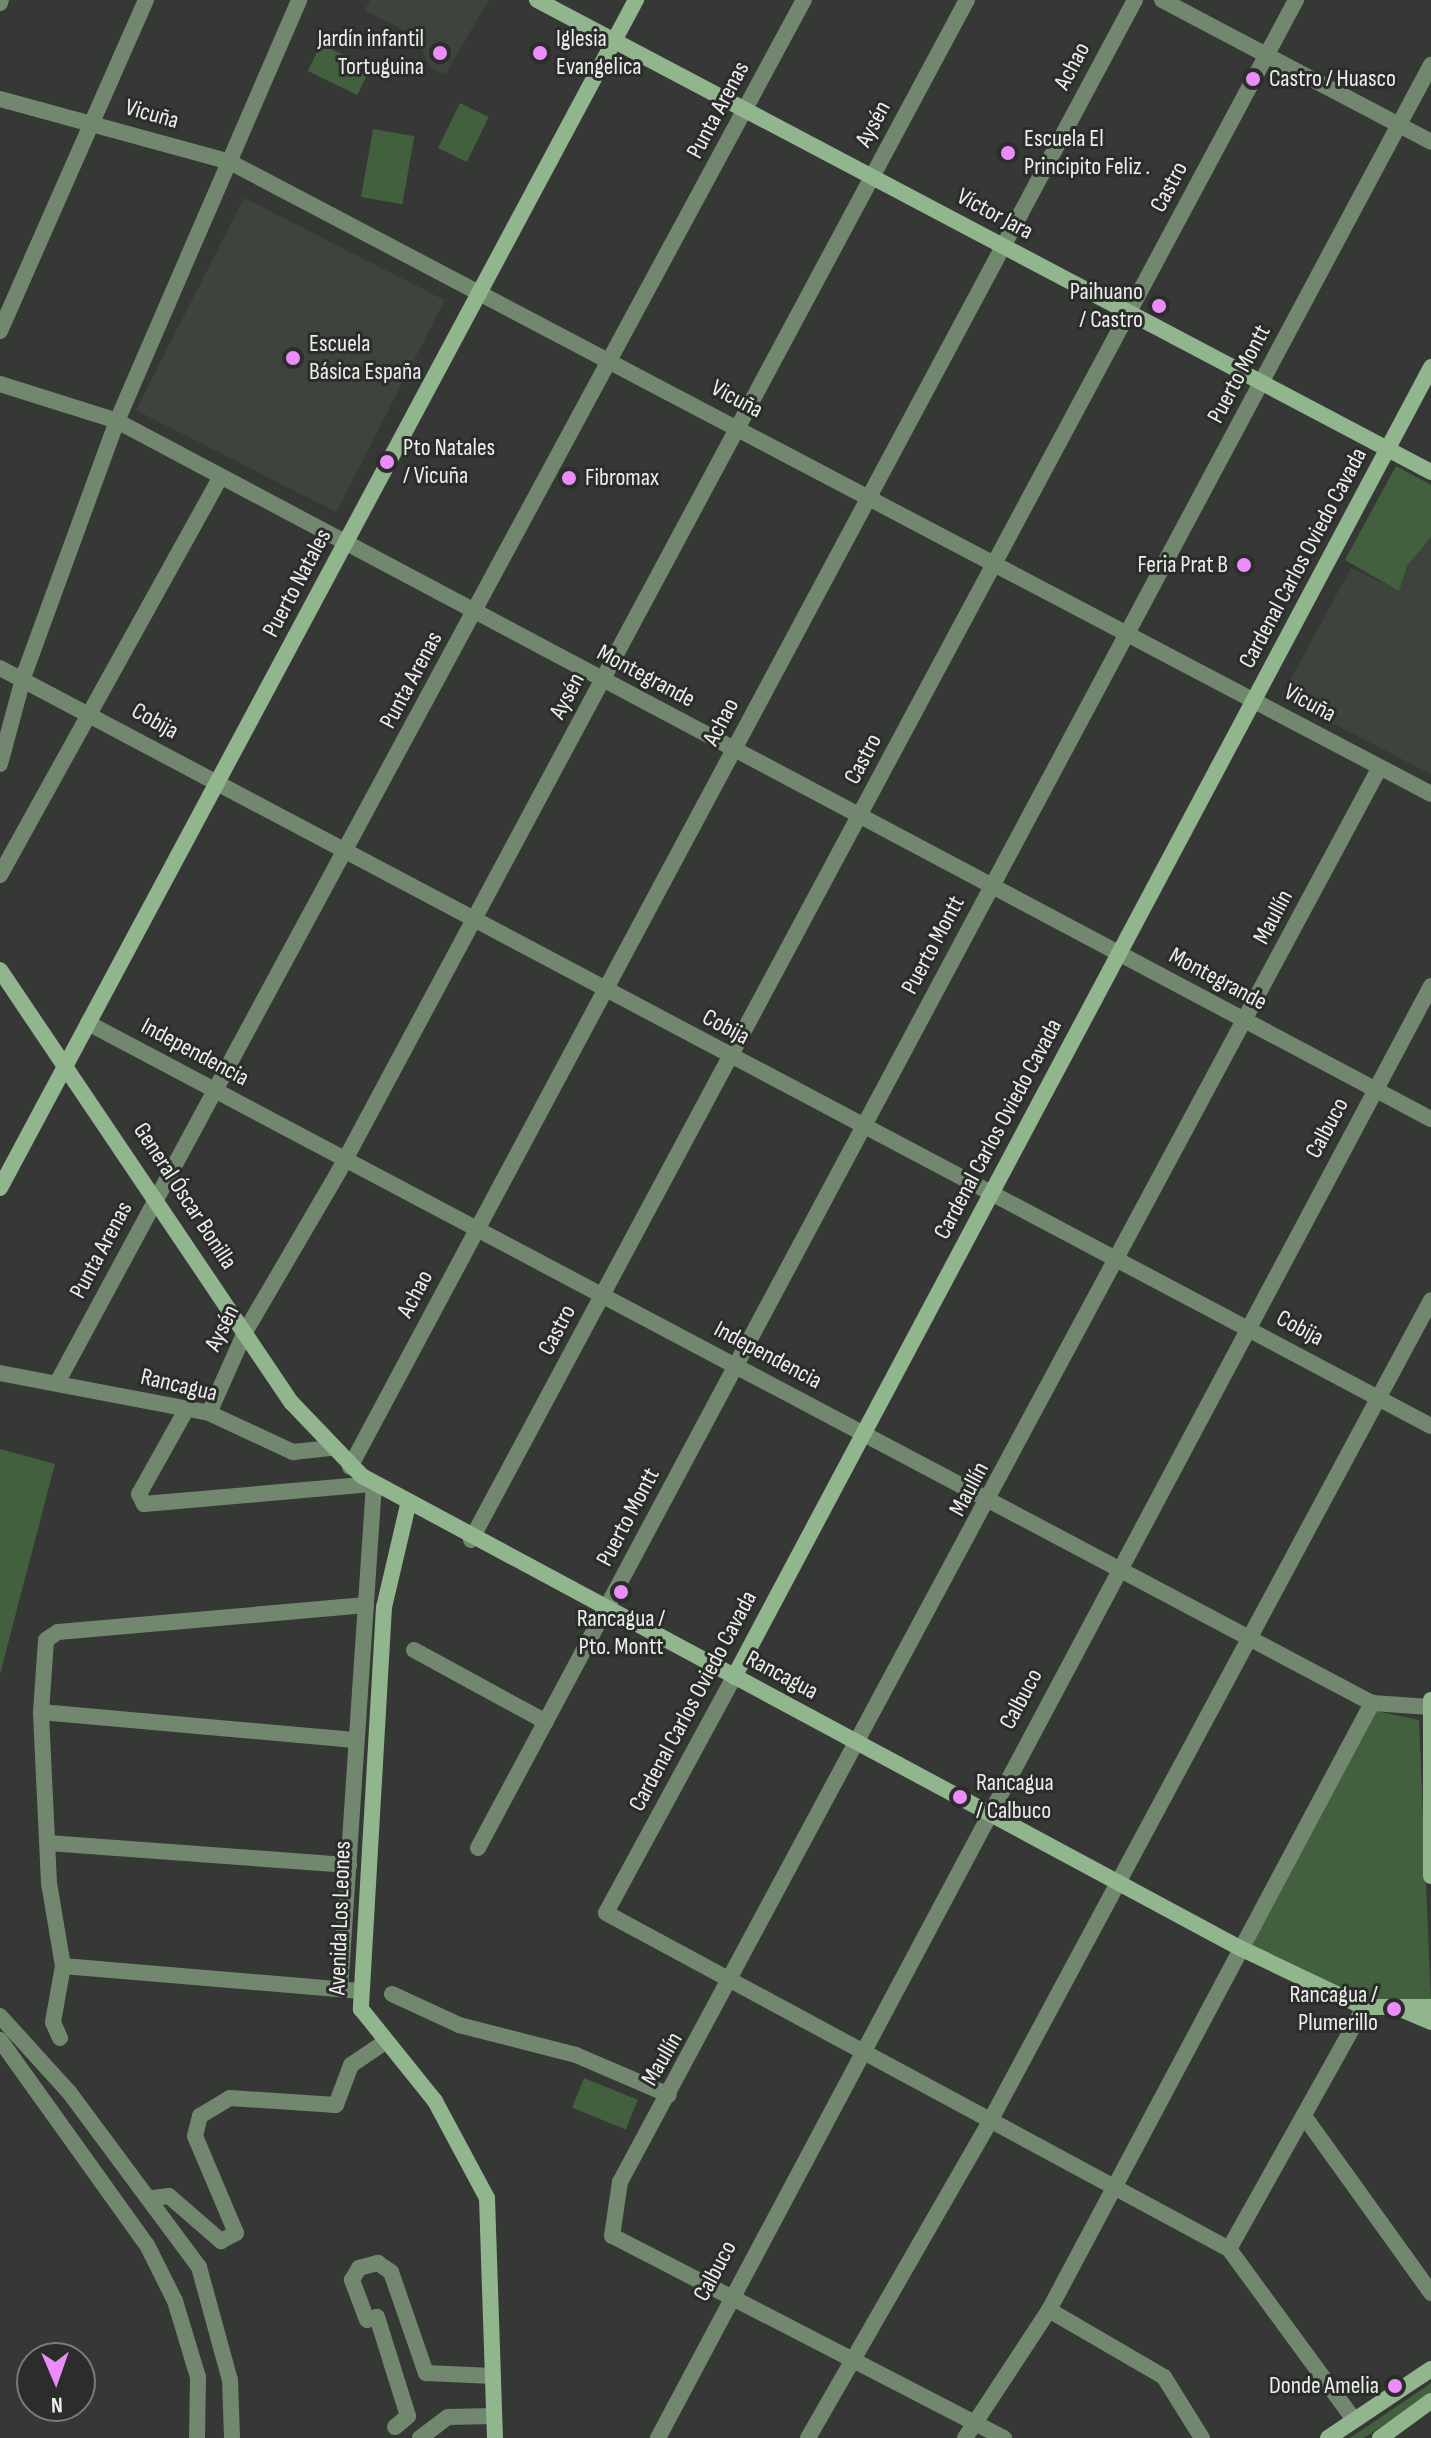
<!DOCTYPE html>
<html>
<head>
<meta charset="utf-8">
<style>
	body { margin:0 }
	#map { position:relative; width:1431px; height:2438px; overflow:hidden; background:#353834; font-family:"Sofia Sans Condensed",sans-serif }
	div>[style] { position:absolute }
	.built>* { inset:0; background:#3e443d; transform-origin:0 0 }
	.green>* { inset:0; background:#42603e; transform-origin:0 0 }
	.street>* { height:16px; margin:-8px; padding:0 8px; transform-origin:8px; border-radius:8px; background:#71886f }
	.secondary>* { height:16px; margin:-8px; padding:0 8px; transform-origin:8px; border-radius:8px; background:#91b58d }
	.dots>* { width:22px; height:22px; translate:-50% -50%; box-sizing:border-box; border:4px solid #2b2d2a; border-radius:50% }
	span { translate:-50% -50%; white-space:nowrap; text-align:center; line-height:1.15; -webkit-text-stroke:6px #2b2d2a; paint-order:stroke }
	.poi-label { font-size:24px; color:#edefed }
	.right { translate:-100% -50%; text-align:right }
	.left { translate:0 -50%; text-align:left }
	.street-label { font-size:24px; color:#edefed }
	.north { position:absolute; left:16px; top:2342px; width:80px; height:80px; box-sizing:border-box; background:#2b2d2a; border:2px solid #797b78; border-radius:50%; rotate:178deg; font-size:22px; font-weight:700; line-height:32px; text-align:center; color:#edefed }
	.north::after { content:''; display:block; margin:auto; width:28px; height:36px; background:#ec8cfa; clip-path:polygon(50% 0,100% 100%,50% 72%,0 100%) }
</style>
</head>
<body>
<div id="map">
	<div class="built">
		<i style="clip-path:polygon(370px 0,489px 0,445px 74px,432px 70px,414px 36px,365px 10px)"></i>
		<i style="left:244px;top:198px;width:225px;height:238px;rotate:27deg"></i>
		<i style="clip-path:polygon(1431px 537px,1431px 774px,1281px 697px,1351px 568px,1399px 590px,1407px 566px)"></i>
	</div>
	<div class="green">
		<i style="left:321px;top:44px;width:55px;height:30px;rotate:26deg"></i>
		<i style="left:460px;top:103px;width:32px;height:50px;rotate:26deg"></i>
		<i style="left:373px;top:129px;width:42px;height:69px;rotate:10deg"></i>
		<i style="clip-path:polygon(1396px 466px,1431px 485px,1431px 537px,1407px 566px,1399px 591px,1345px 560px)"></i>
		<i style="clip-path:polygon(0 1449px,55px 1464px,0 1674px)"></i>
		<i style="clip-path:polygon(1376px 1711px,1419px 1720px,1431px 2000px,1366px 2000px,1248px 1944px)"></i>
		<i style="left:584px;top:2078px;width:58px;height:32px;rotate:22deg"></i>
		<i style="clip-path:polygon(1431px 2383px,1431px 2393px,1364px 2438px,1350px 2438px)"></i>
	</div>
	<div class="street">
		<i style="left:1162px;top:0;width:304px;rotate:27.8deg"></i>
		<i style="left:0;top:3px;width:3px;rotate:-72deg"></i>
		<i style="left:0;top:99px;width:238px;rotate:15.3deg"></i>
		<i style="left:230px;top:162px;width:1357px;rotate:27.75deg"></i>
		<i style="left:0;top:331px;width:362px;rotate:-66.2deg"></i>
		<i style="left:0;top:384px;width:123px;rotate:17.5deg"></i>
		<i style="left:117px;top:421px;width:1488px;rotate:27.98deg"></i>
		<i style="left:0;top:668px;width:1619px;rotate:27.91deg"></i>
		<i style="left:0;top:764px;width:92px;rotate:-74.9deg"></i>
		<i style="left:24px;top:675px;width:270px;rotate:-69.9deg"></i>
		<i style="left:117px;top:421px;width:459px;rotate:-66.6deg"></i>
		<i style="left:0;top:875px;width:456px;rotate:-61deg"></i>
		<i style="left:88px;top:1023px;width:1453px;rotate:27.91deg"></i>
		<i style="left:1372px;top:1703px;width:58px;rotate:3.9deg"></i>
		<i style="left:0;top:1373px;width:213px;rotate:10.8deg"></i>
		<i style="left:209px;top:1413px;width:93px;rotate:24.9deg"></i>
		<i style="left:293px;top:1452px;width:37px;rotate:-6deg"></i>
		<i style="left:57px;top:1383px;width:1572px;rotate:-61.63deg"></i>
		<i style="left:186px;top:1410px;width:96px;rotate:119.2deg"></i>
		<i style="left:139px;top:1494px;width:11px;rotate:63deg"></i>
		<i style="left:144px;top:1504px;width:231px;rotate:-5deg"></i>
		<i style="left:374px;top:1484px;width:506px;rotate:93.85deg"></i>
		<i style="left:209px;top:1413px;width:89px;rotate:-66deg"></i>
		<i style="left:245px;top:1332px;width:186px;rotate:-59.7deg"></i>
		<i style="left:339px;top:1171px;width:1329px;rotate:-61.8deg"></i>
		<i style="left:350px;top:1467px;width:1664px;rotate:-61.85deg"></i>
		<i style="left:471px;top:1540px;width:1747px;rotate:-61.82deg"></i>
		<i style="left:414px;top:1650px;width:150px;rotate:28.6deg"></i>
		<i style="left:734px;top:1677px;width:268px;rotate:118.5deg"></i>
		<i style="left:606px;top:1913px;width:708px;rotate:28.34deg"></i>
		<i style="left:1229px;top:2249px;width:212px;rotate:53.8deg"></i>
		<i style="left:41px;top:1712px;width:315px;rotate:5.1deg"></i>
		<i style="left:48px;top:1843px;width:302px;rotate:4.2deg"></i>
		<i style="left:478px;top:1848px;width:2022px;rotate:-61.88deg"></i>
		<i style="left:63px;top:1966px;width:298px;rotate:4.8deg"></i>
		<i style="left:392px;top:1994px;width:74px;rotate:24.8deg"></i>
		<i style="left:459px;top:2025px;width:121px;rotate:14.4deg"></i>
		<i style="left:576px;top:2055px;width:101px;rotate:23.3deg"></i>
		<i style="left:0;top:2016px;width:103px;rotate:47.8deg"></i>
		<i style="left:69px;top:2092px;width:218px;rotate:53.4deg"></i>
		<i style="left:199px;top:2267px;width:117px;rotate:74.7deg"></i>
		<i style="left:230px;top:2380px;width:58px;rotate:88deg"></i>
		<i style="left:60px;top:2038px;width:17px;rotate:-114deg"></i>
		<i style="left:53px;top:2022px;width:57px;rotate:-79.9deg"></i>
		<i style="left:63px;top:1966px;width:84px;rotate:-99.6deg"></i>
		<i style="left:49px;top:1883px;width:171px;rotate:-92.7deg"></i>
		<i style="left:41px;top:1712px;width:72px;rotate:-86deg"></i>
		<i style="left:46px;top:1640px;width:14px;rotate:-34deg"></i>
		<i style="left:58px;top:1632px;width:309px;rotate:-5deg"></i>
		<i style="left:0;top:2040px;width:252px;rotate:54.4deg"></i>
		<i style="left:147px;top:2245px;width:63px;rotate:63.4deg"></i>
		<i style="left:175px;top:2301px;width:79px;rotate:73.2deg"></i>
		<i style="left:198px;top:2377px;width:61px;rotate:90.9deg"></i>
		<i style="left:1304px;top:2116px;width:218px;rotate:54.3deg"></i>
		<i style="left:153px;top:2198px;width:16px;rotate:-7deg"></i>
		<i style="left:169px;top:2196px;width:69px;rotate:40.9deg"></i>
		<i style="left:221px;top:2241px;width:17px;rotate:-28deg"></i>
		<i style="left:236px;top:2233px;width:105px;rotate:-112.9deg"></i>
		<i style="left:195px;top:2136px;width:21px;rotate:-76deg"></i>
		<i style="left:200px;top:2116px;width:35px;rotate:-31deg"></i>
		<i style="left:230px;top:2098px;width:106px;rotate:3.8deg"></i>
		<i style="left:336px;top:2105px;width:43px;rotate:-69.4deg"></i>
		<i style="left:351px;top:2065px;width:40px;rotate:-34deg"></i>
		<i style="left:1229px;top:2249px;width:277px;rotate:-60.8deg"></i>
		<i style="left:1049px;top:2310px;width:133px;rotate:30.2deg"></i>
		<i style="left:1164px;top:2377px;width:72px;rotate:58.1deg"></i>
		<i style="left:395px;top:2427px;width:17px;rotate:-40deg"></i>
		<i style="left:408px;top:2416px;width:104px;rotate:-107.4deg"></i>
		<i style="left:377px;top:2317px;width:10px;rotate:163deg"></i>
		<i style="left:367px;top:2320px;width:43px;rotate:-110.6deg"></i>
		<i style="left:352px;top:2280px;width:14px;rotate:-60deg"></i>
		<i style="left:359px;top:2268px;width:20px;rotate:-15deg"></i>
		<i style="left:378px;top:2263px;width:16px;rotate:35deg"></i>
		<i style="left:391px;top:2272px;width:107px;rotate:70.9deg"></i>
		<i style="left:426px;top:2373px;width:67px;rotate:2.6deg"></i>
		<i style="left:420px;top:2438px;width:35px;rotate:-37deg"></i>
		<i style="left:448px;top:2417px;width:46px;rotate:-1.2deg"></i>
		<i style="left:658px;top:2438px;width:1645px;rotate:-61.97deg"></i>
		<i style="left:808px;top:2438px;width:363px;rotate:-60.1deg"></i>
		<i style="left:989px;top:2123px;width:934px;rotate:-61.76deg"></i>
		<i style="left:965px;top:2438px;width:153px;rotate:-56.7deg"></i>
		<i style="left:1049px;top:2310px;width:688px;rotate:-61.98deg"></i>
		<i style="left:1004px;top:2438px;width:441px;rotate:-152.7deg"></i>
		<i style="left:612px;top:2236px;width:55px;rotate:-81.6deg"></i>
		<i style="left:620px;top:2182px;width:1606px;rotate:-61.76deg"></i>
	</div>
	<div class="secondary">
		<i style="left:537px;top:0;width:1011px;rotate:27.83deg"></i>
		<i style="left:0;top:970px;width:521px;rotate:56.04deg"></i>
		<i style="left:291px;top:1402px;width:103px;rotate:46.2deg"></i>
		<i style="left:362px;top:1476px;width:995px;rotate:28.27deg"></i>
		<i style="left:1238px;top:1947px;width:140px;rotate:25.5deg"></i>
		<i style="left:1364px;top:2007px;width:67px"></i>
		<i style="left:0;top:1188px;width:1348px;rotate:-61.84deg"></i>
		<i style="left:408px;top:1505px;width:105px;rotate:103.2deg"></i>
		<i style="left:384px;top:1607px;width:403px;rotate:93.3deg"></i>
		<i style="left:361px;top:2009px;width:118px;rotate:51.2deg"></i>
		<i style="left:435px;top:2101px;width:110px;rotate:61.8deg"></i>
		<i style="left:487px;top:2198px;width:240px;rotate:88.1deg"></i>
		<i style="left:734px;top:1677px;width:1484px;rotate:-61.98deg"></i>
		<i style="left:1431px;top:1700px;width:176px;rotate:90deg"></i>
		<i style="left:1405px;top:2011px;width:28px;rotate:23deg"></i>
		<i style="left:1328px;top:2438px;width:124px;rotate:-33.8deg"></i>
		<i style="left:1380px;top:2438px;width:63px;rotate:-36deg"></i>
	</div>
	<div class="dots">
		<i style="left:440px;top:53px;background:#ec8cfa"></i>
		<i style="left:540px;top:53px;background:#ec8cfa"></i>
		<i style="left:1253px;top:79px;background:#ec8cfa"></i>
		<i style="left:1008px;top:153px;background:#ec8cfa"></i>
		<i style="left:1159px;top:306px;background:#ec8cfa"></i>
		<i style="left:293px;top:358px;background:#ec8cfa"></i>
		<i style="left:387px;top:462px;background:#ec8cfa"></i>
		<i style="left:569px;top:478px;background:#ec8cfa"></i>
		<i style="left:1244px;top:565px;background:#ec8cfa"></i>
		<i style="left:621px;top:1592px;background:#ec8cfa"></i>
		<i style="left:960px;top:1797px;background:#ec8cfa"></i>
		<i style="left:1394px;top:2009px;background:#ec8cfa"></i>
		<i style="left:1395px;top:2386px;background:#ec8cfa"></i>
	</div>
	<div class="poi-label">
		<span class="right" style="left:424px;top:53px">Jardín infantil<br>Tortuguina</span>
		<span class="left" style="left:556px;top:53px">Iglesia<br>Evangelica</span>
		<span class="left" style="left:1269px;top:79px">Castro / Huasco</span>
		<span class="left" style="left:1024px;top:153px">Escuela El<br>Principito Feliz .</span>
		<span class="right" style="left:1143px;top:306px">Paihuano<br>/ Castro</span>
		<span class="left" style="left:309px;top:358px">Escuela<br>Básica España</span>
		<span class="left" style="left:403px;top:462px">Pto Natales<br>/ Vicuña</span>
		<span class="left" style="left:585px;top:478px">Fibromax</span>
		<span class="right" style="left:1228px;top:565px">Feria Prat B</span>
		<span style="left:621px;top:1633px">Rancagua /<br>Pto. Montt</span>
		<span class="left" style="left:976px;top:1797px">Rancagua<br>/ Calbuco</span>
		<span class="right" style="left:1378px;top:2009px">Rancagua /<br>Plumerillo</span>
		<span class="right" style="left:1379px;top:2386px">Donde Amelia</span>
	</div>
	<div class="street-label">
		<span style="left:1072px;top:66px;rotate:-62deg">Achao</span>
		<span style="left:718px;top:110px;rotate:-62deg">Punta Arenas</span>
		<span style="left:152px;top:114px;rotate:16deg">Vicuña</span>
		<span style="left:873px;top:124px;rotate:-62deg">Aysén</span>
		<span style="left:1169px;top:187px;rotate:-62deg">Castro</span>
		<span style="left:995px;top:214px;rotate:28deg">Víctor Jara</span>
		<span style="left:1239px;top:374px;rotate:-62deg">Puerto Montt</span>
		<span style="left:737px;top:399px;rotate:28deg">Vicuña</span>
		<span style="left:1303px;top:558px;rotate:-62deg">Cardenal Carlos Oviedo Cavada</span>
		<span style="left:297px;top:583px;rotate:-62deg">Puerto Natales</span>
		<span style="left:646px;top:676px;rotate:28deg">Montegrande</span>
		<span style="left:411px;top:680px;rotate:-62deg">Punta Arenas</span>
		<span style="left:567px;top:696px;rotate:-62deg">Aysén</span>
		<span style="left:1310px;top:703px;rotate:28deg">Vicuña</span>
		<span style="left:155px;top:721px;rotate:29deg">Cobija</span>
		<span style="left:721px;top:722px;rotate:-62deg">Achao</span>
		<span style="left:863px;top:759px;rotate:-62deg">Castro</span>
		<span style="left:1273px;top:917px;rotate:-62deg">Maullín</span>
		<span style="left:933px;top:945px;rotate:-62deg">Puerto Montt</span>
		<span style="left:1218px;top:979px;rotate:28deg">Montegrande</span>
		<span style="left:726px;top:1027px;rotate:28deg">Cobija</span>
		<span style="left:195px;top:1052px;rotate:28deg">Independencia</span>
		<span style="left:1327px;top:1128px;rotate:-62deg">Calbuco</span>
		<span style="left:998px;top:1129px;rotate:-62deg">Cardenal Carlos Oviedo Cavada</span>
		<span style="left:185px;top:1196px;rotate:57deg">General Óscar Bonilla</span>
		<span style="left:101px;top:1250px;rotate:-62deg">Punta Arenas</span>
		<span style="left:415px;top:1294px;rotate:-62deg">Achao</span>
		<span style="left:222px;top:1328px;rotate:-64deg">Aysén</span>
		<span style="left:1300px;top:1328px;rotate:28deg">Cobija</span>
		<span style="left:557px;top:1330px;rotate:-62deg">Castro</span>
		<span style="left:768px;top:1355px;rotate:28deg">Independencia</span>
		<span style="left:179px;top:1385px;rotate:13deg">Rancagua</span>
		<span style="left:969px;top:1489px;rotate:-62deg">Maullín</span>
		<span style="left:628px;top:1517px;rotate:-62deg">Puerto Montt</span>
		<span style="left:782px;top:1675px;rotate:28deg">Rancagua</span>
		<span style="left:1021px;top:1699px;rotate:-62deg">Calbuco</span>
		<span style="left:693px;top:1701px;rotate:-62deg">Cardenal Carlos Oviedo Cavada</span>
		<span style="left:340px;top:1918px;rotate:-88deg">Avenida Los Leones</span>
		<span style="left:662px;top:2059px;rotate:-60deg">Maullín</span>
		<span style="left:715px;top:2271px;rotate:-62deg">Calbuco</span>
	</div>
	<div class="north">N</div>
</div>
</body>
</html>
